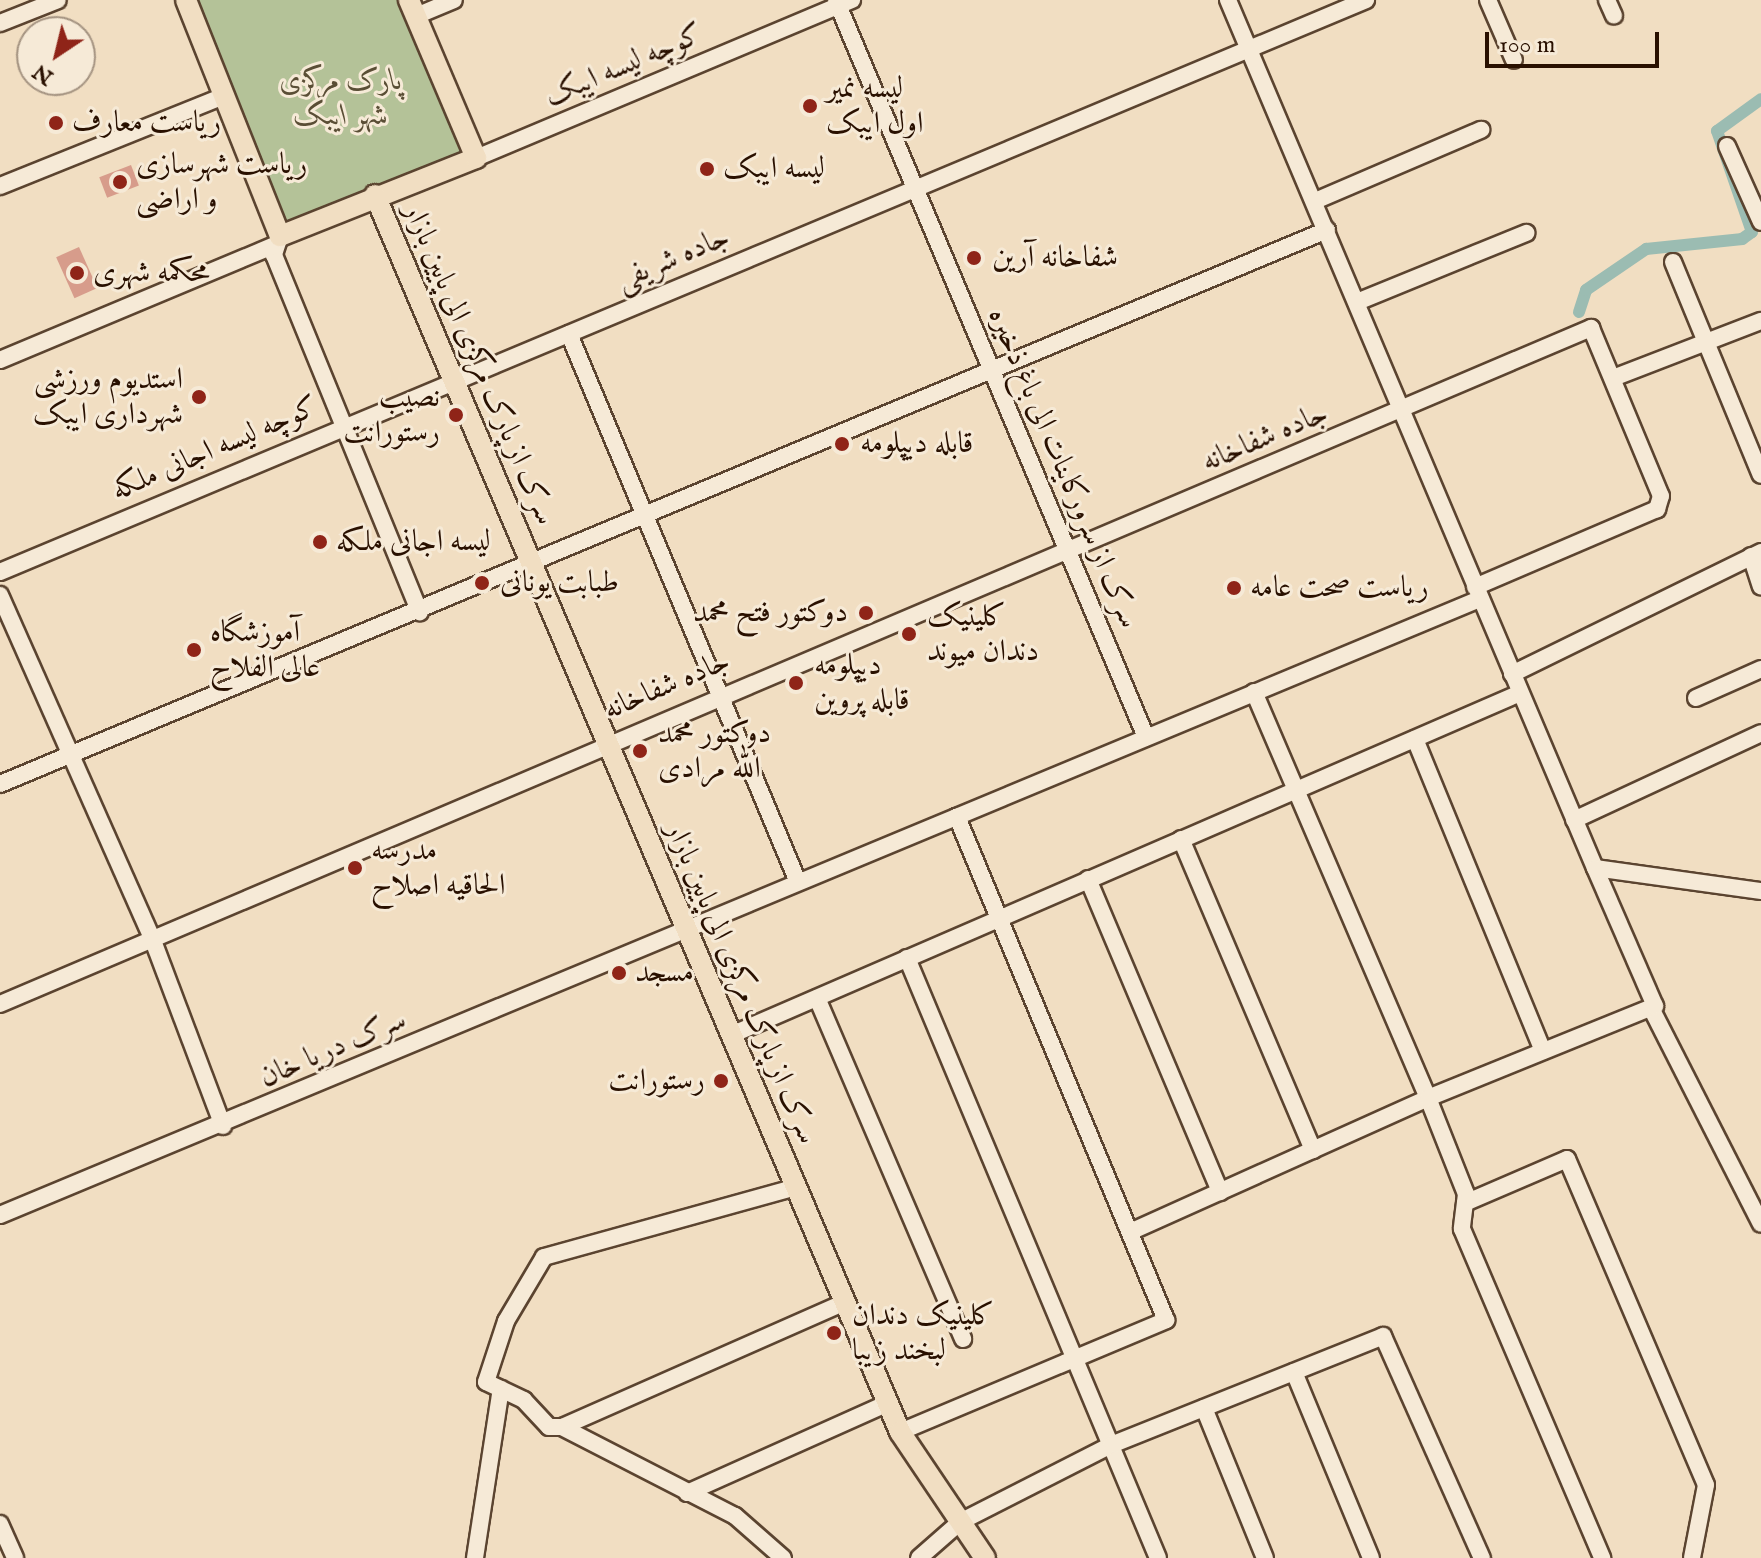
<!DOCTYPE html>
<html>
<head>
<meta charset="utf-8">
<style>
	body { margin:0 }
	#map { position:relative; width:1761px; height:1558px; overflow:hidden; background:#f1dec2; font-family:"IM FELL English",Amiri,serif }
	div>[style] { position:absolute }
	.green>* { inset:0; background:#b4c298 }
	.canal>* { height:12px; margin:-6px; padding:0 6px; transform-origin:6px; border-radius:6px; background:#9bbcb2 }
	.building>* { inset:0; background:#d79c8b; transform-origin:0 0 }
	.roads { filter:drop-shadow(2px 0 #5b4430) drop-shadow(-2px 0 #5b4430) drop-shadow(0 2px #5b4430) drop-shadow(0 -2px #5b4430) }
	.minor>* { height:16px; margin:-8px; padding:0 8px; transform-origin:8px; border-radius:8px; background:#f6ead7 }
	.major>* { height:20px; margin:-10px; padding:0 10px; transform-origin:10px; border-radius:10px; background:#f1dec2 }
	.dots>* { width:22px; height:22px; translate:-50% -50%; box-sizing:border-box; border:4px solid #f6ead7; border-radius:50% }
	span { translate:-50% -50%; white-space:nowrap; text-align:center; line-height:1.15; -webkit-text-stroke:6px #f6ead7; paint-order:stroke }
	.street-label { font-size:30px; color:#291000 }
	.park-label { font-size:30px; color:#5a4e35; font-style:italic }
	.poi-label { font-size:30px; color:#291000 }
	.left { translate:0 -50%; text-align:left }
	.right { translate:-100% -50%; text-align:right }
	.north { position:absolute; left:16px; top:16px; width:80px; height:80px; box-sizing:border-box; background:#f6ead7; border:2px solid #a49381; border-radius:50%; rotate:215deg; font-size:22px; font-weight:700; line-height:32px; text-align:center; color:#291000 }
	.north::after { content:''; display:block; margin:auto; width:28px; height:36px; background:#8f2418; clip-path:polygon(50% 0,100% 100%,50% 72%,0 100%) }
	.scale { position:absolute; left:1485px; top:32px; width:174px; height:36px; box-sizing:border-box; border:4px solid #291000; border-top:0; padding-left:10px; font-size:24px; line-height:28px; white-space:nowrap; color:#291000; -webkit-text-stroke:6px #f6ead7; paint-order:stroke }
</style>
</head>
<body>
<div id="map">
	<div class="green">
		<i style="clip-path:polygon(195px 0,406px 0,468px 151px,288px 225px)"></i>
	</div>
	<div class="canal">
		<i style="left:1579px;top:312px;width:23px;rotate:-72deg"></i>
		<i style="left:1586px;top:290px;width:73px;rotate:-34.3deg"></i>
		<i style="left:1646px;top:249px;width:97px;rotate:-5.9deg"></i>
		<i style="left:1742px;top:239px;width:12px;rotate:-35deg"></i>
		<i style="left:1752px;top:232px;width:107px;rotate:-109.1deg"></i>
		<i style="left:1717px;top:131px;width:54px;rotate:-36deg"></i>
	</div>
	<div class="building">
		<i style="left:131px;top:165px;width:22px;height:34px;rotate:69deg"></i>
		<i style="left:79px;top:247px;width:45px;height:25px;rotate:66deg"></i>
	</div>
	<div class="roads">
		<div class="minor">
			<i style="left:836px;top:0;width:800px;rotate:67.19deg"></i>
			<i style="left:1228px;top:0;width:942px;rotate:67.08deg"></i>
			<i style="left:1595px;top:868px;width:168px;rotate:7.9deg"></i>
			<i style="left:1488px;top:0;width:65px;rotate:66.6deg"></i>
			<i style="left:1607px;top:0;width:17px;rotate:66deg"></i>
			<i style="left:416px;top:16px;width:41px;rotate:-22.8deg"></i>
			<i style="left:0;top:23px;width:62px;rotate:-21.6deg"></i>
			<i style="left:1727px;top:146px;width:83px;rotate:65.9deg"></i>
			<i style="left:476px;top:158px;width:408px;rotate:-22.8deg"></i>
			<i style="left:0;top:186px;width:241px;rotate:-21.9deg"></i>
			<i style="left:1315px;top:201px;width:181px;rotate:-23.2deg"></i>
			<i style="left:280px;top:236px;width:20px;rotate:108deg"></i>
			<i style="left:274px;top:255px;width:386px;rotate:67.8deg"></i>
			<i style="left:1673px;top:262px;width:230px;rotate:67.6deg"></i>
			<i style="left:1357px;top:302px;width:183px;rotate:-22.2deg"></i>
			<i style="left:569px;top:334px;width:594px;rotate:67.32deg"></i>
			<i style="left:0;top:360px;width:298px;rotate:-22.7deg"></i>
			<i style="left:1613px;top:378px;width:159px;rotate:-21.1deg"></i>
			<i style="left:1751px;top:556px;width:32px;rotate:72deg"></i>
			<i style="left:0;top:572px;width:1481px;rotate:-22.72deg"></i>
			<i style="left:0;top:595px;width:375px;rotate:66.1deg"></i>
			<i style="left:152px;top:938px;width:201px;rotate:69.3deg"></i>
			<i style="left:1512px;top:674px;width:277px;rotate:-26.1deg"></i>
			<i style="left:1254px;top:692px;width:442px;rotate:66.8deg"></i>
			<i style="left:1428px;top:1098px;width:103px;rotate:68.4deg"></i>
			<i style="left:1466px;top:1194px;width:35px;rotate:97deg"></i>
			<i style="left:1462px;top:1229px;width:358px;rotate:66.9deg"></i>
			<i style="left:1696px;top:698px;width:71px;rotate:-24deg"></i>
			<i style="left:1415px;top:739px;width:337px;rotate:67.7deg"></i>
			<i style="left:0;top:784px;width:1438px;rotate:-22.66deg"></i>
			<i style="left:1574px;top:820px;width:206px;rotate:-24.9deg"></i>
			<i style="left:1181px;top:839px;width:338px;rotate:67deg"></i>
			<i style="left:1088px;top:879px;width:340px;rotate:67.1deg"></i>
			<i style="left:907px;top:958px;width:650px;rotate:67.3deg"></i>
			<i style="left:817px;top:998px;width:371px;rotate:66.8deg"></i>
			<i style="left:0;top:1004px;width:1729px;rotate:-23.02deg"></i>
			<i style="left:1591px;top:328px;width:182px;rotate:67.4deg"></i>
			<i style="left:1661px;top:496px;width:14px;rotate:107deg"></i>
			<i style="left:1657px;top:509px;width:198px;rotate:156.8deg"></i>
			<i style="left:1651px;top:1008px;width:242px;rotate:63deg"></i>
			<i style="left:731px;top:1035px;width:860px;rotate:-23.43deg"></i>
			<i style="left:1465px;top:1203px;width:111px;rotate:-23.3deg"></i>
			<i style="left:1567px;top:1159px;width:354px;rotate:66.9deg"></i>
			<i style="left:1706px;top:1485px;width:74px;rotate:100.9deg"></i>
			<i style="left:0;top:1215px;width:1603px;rotate:-22.6deg"></i>
			<i style="left:1130px;top:1232px;width:327px;rotate:-24.2deg"></i>
			<i style="left:1428px;top:1098px;width:245px;rotate:-22.1deg"></i>
			<i style="left:1655px;top:1006px;width:150px;rotate:-113.5deg"></i>
			<i style="left:1294px;top:1372px;width:201px;rotate:67.5deg"></i>
			<i style="left:1204px;top:1408px;width:162px;rotate:67.9deg"></i>
			<i style="left:562px;top:1427px;width:309px;rotate:-23.8deg"></i>
			<i style="left:900px;top:1432px;width:289px;rotate:-22.8deg"></i>
			<i style="left:1166px;top:1320px;width:545px;rotate:-112.56deg"></i>
			<i style="left:687px;top:1493px;width:220px;rotate:-24.1deg"></i>
			<i style="left:0;top:1524px;width:37px;rotate:66deg"></i>
			<i style="left:475px;top:1558px;width:171px;rotate:-81.3deg"></i>
			<i style="left:783px;top:1558px;width:64px;rotate:-138.8deg"></i>
			<i style="left:735px;top:1516px;width:195px;rotate:-152.8deg"></i>
			<i style="left:562px;top:1427px;width:13px;rotate:180deg"></i>
			<i style="left:549px;top:1427px;width:37px;rotate:-133deg"></i>
			<i style="left:524px;top:1400px;width:42px;rotate:-154.7deg"></i>
			<i style="left:486px;top:1382px;width:64px;rotate:-71.8deg"></i>
			<i style="left:506px;top:1321px;width:74px;rotate:-59.3deg"></i>
			<i style="left:544px;top:1257px;width:262px;rotate:-15.5deg"></i>
			<i style="left:919px;top:1558px;width:55px;rotate:-41.3deg"></i>
			<i style="left:960px;top:1522px;width:169px;rotate:-27deg"></i>
			<i style="left:1111px;top:1445px;width:293px;rotate:-21.8deg"></i>
			<i style="left:1383px;top:1336px;width:243px;rotate:66deg"></i>
		</div>
		<div class="major">
			<i style="left:186px;top:0;width:254px;rotate:68.3deg"></i>
			<i style="left:280px;top:236px;width:211px;rotate:-21.7deg"></i>
			<i style="left:476px;top:158px;width:172px;rotate:-113deg"></i>
			<i style="left:375px;top:195px;width:1344px;rotate:67deg"></i>
			<i style="left:900px;top:1432px;width:152px;rotate:56deg"></i>
		</div>
	</div>
	<div class="dots">
		<i style="left:810px;top:106px;background:#8f2418"></i>
		<i style="left:56px;top:123px;background:#8f2418"></i>
		<i style="left:707px;top:169px;background:#8f2418"></i>
		<i style="left:120px;top:182px;background:#8f2418"></i>
		<i style="left:974px;top:258px;background:#8f2418"></i>
		<i style="left:77px;top:273px;background:#8f2418"></i>
		<i style="left:199px;top:397px;background:#8f2418"></i>
		<i style="left:456px;top:415px;background:#8f2418"></i>
		<i style="left:842px;top:444px;background:#8f2418"></i>
		<i style="left:320px;top:542px;background:#8f2418"></i>
		<i style="left:482px;top:583px;background:#8f2418"></i>
		<i style="left:1234px;top:588px;background:#8f2418"></i>
		<i style="left:866px;top:613px;background:#8f2418"></i>
		<i style="left:909px;top:634px;background:#8f2418"></i>
		<i style="left:194px;top:650px;background:#8f2418"></i>
		<i style="left:796px;top:683px;background:#8f2418"></i>
		<i style="left:640px;top:751px;background:#8f2418"></i>
		<i style="left:355px;top:868px;background:#8f2418"></i>
		<i style="left:619px;top:973px;background:#8f2418"></i>
		<i style="left:721px;top:1081px;background:#8f2418"></i>
		<i style="left:834px;top:1333px;background:#8f2418"></i>
	</div>
	<div class="street-label">
		<span style="left:624px;top:66px;rotate:-23deg">کوچه لیسه ایبک</span>
		<span style="left:673px;top:259px;rotate:-23deg">جاده شریفی</span>
		<span style="left:479px;top:364px;rotate:67deg">سرک از پارک مرکزی الی پایین بازار</span>
		<span style="left:1265px;top:438px;rotate:-23deg">جاده شفاخانه</span>
		<span style="left:215px;top:449px;rotate:-23deg">کوچه لیسه اجانی ملکه</span>
		<span style="left:1063px;top:468px;rotate:67deg">سرک از سرورکاینات الی باغ ذخیره</span>
		<span style="left:667px;top:686px;rotate:-23deg">جاده شفاخانه</span>
		<span style="left:741px;top:983px;rotate:67deg">سرک از پارک مرکزی الی پایین بازار</span>
		<span style="left:333px;top:1049px;rotate:-23deg">سرک دریا خان</span>
	</div>
	<div class="park-label">
		<span style="left:341px;top:98px">پارک مرکزی<br>شهر ایبک</span>
	</div>
	<div class="poi-label">
		<span class="left" style="left:826px;top:106px">لیسه نمیر<br>اول ایبک</span>
		<span class="left" style="left:72px;top:123px">ریاست معارف</span>
		<span class="left" style="left:136px;top:182px">ریاست شهرسازی<br>و اراضی</span>
		<span class="left" style="left:723px;top:169px">لیسه ایبک</span>
		<span class="left" style="left:992px;top:258px">شفاخانه آرین</span>
		<span class="left" style="left:93px;top:273px">محکمه شهری</span>
		<span class="right" style="left:183px;top:397px">استدیوم ورزشی<br>شهرداری ایبک</span>
		<span class="right" style="left:440px;top:415px">نصیب<br>رستورانت</span>
		<span class="left" style="left:860px;top:444px">قابله دیپلومه</span>
		<span class="left" style="left:336px;top:542px">لیسه اجانی ملکه</span>
		<span class="left" style="left:500px;top:583px">طبابت یونانی</span>
		<span class="left" style="left:1250px;top:588px">ریاست صحت عامه</span>
		<span class="right" style="left:848px;top:613px">دوکتور فتح محمد</span>
		<span class="left" style="left:927px;top:634px">کلینیک<br>دندان میوند</span>
		<span class="left" style="left:210px;top:650px">آموزشگاه<br>عالی الفلاح</span>
		<span class="left" style="left:814px;top:683px">دیپلومه<br>قابله پروین</span>
		<span class="left" style="left:658px;top:751px">دوکتور محمد<br>الله مرادی</span>
		<span class="left" style="left:371px;top:868px">مدرسه<br>الحاقیه اصلاح</span>
		<span class="left" style="left:635px;top:973px">مسجد</span>
		<span class="right" style="left:705px;top:1081px">رستورانت</span>
		<span class="left" style="left:852px;top:1333px">کلینیک دندان<br>لبخند زیبا</span>
	</div>
	<div class="north">N</div>
	<div class="scale">100 m</div>
</div>
</body>
</html>
